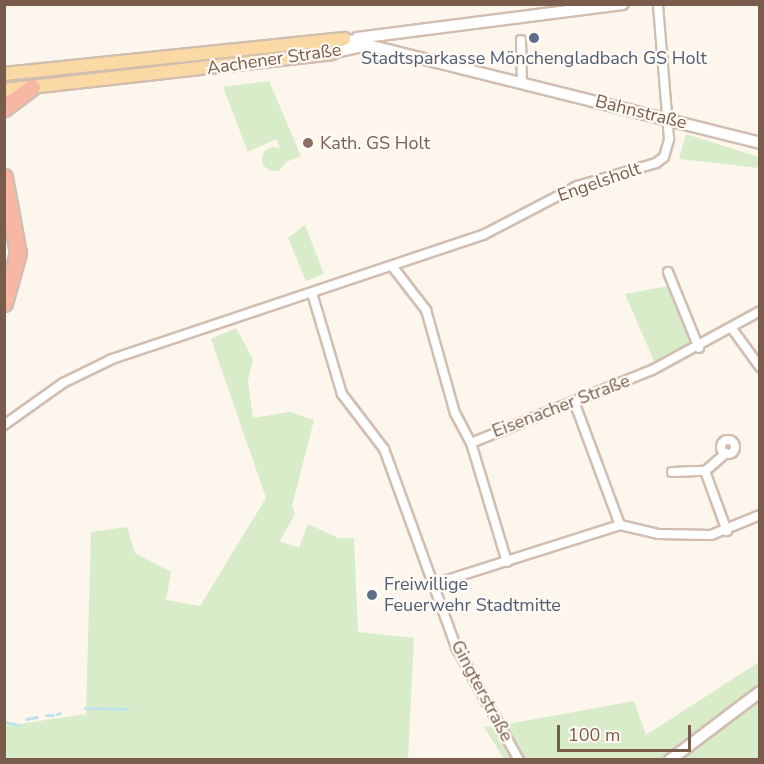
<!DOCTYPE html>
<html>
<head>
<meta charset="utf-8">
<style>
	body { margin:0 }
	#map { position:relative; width:764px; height:764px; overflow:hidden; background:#fdf6ec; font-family:"Nunito Sans",sans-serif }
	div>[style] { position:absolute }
	.green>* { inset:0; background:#d8ecc9 }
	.round { border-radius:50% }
	.stream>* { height:3px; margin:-1.5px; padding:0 1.5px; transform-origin:1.5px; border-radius:1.5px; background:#bfe3e8 }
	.roads { filter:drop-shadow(2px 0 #d1beb0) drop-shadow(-2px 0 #d1beb0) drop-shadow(0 2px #d1beb0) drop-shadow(0 -2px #d1beb0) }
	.street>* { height:8px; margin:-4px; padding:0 4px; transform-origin:4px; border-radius:4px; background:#fff }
	.street>.ring { margin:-4px; padding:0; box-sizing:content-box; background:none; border:8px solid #fff; border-radius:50% }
	.secondary>* { height:10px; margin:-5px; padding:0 5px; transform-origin:5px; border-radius:5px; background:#fff }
	.primary>* { height:12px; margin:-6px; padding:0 6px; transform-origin:6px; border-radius:6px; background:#fbd9a5 }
	.highway>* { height:15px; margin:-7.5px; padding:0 7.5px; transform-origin:7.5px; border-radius:7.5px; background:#f7b7a3 }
	.dots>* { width:16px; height:16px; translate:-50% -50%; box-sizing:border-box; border:3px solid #fffaf3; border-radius:50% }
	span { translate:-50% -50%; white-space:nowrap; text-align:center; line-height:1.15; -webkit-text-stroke:4.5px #fffaf3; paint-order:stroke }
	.service-label { font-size:18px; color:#4e5e75 }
	.left { translate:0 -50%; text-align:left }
	.street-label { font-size:18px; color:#7a5c4d }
	.education-label { font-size:18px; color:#785e54 }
	.frame { position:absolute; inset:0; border:6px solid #7a5c4d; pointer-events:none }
	.scale { position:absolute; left:557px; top:725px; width:134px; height:27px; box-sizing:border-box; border:3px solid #7a5c4d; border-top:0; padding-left:8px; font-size:18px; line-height:21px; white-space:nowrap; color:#7a5c4d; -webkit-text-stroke:4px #fffaf3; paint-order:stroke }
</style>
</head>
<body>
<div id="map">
	<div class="green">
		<i style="clip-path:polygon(269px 81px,301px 156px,286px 162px,276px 139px,248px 152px,223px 87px)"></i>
		<i style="clip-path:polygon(686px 134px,759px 157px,759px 168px,679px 159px)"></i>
		<i class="round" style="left:262px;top:147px;width:24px;height:24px"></i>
		<i style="clip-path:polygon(305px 225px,324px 274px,306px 281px,288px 238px)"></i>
		<i style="clip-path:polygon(669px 286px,675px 289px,690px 345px,654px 361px,625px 294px)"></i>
		<i style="clip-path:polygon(236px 328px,253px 359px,248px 381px,253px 418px,290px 412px,314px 420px,292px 506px,295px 514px,280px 541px,299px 548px,308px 524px,338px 538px,354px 538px,358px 632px,414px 638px,408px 759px,5px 759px,5px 726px,86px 714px,91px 532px,127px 527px,135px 553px,171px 572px,166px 600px,200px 606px,266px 498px,211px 339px)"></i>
		<i style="clip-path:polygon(759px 662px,759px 759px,523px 759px,503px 725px,634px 701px,646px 735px)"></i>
		<i style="clip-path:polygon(492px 726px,512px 759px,504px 759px,484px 727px)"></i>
	</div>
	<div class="stream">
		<i style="left:85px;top:708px;width:42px;rotate:1.4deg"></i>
		<i style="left:57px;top:714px;width:3px;rotate:-18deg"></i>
		<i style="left:46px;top:715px;width:7px"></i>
		<i style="left:26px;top:719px;width:11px;rotate:-10deg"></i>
		<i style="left:4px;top:722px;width:15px;rotate:11deg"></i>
	</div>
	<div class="roads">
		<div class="street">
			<i style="left:521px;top:40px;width:43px;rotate:88.7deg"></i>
			<i style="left:392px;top:266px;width:56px;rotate:52.3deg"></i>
			<i style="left:426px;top:310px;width:107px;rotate:74.3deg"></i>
			<i style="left:455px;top:413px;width:34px;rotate:62deg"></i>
			<i style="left:668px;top:272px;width:82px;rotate:67.8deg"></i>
			<i style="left:312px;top:293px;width:105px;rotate:73.5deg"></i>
			<i style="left:342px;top:394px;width:69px;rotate:52.6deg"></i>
			<i style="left:384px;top:449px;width:211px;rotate:70deg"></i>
			<i style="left:456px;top:647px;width:129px;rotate:60.9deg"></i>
			<i style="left:733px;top:330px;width:46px;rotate:53.9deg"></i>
			<i style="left:4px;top:425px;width:72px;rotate:-35.4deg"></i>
			<i style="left:63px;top:383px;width:55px;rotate:-26.1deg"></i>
			<i style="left:112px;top:359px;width:391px;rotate:-18.5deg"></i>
			<i style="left:483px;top:235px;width:106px;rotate:-27.5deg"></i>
			<i style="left:577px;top:186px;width:82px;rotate:-16.2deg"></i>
			<i style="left:656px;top:163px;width:10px;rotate:-37deg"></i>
			<i style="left:664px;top:157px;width:19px;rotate:-74deg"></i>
			<i style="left:669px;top:139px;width:135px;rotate:-94.7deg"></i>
			<i class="ring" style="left:721px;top:440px;width:6px;height:6px"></i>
			<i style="left:726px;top:453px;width:28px;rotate:139deg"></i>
			<i style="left:705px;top:471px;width:64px;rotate:69.9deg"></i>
			<i style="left:672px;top:472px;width:33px;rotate:-2deg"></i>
			<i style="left:620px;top:525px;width:39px;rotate:13deg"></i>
			<i style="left:658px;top:534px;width:53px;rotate:1.1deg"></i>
			<i style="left:711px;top:535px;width:53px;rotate:-22.2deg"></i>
			<i style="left:507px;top:562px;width:124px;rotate:-106.8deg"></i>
			<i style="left:471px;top:443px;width:195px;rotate:-22deg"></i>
			<i style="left:652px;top:370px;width:123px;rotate:-28.6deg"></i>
			<i style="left:431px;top:585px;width:198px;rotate:-17.6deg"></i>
			<i style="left:620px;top:525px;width:129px;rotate:-110.4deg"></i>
		</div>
		<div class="secondary">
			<i style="left:357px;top:38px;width:268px;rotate:-7.3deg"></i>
			<i style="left:344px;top:39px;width:429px;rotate:14deg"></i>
			<i style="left:332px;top:53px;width:36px;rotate:-13deg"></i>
			<i style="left:670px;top:760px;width:113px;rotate:-37.1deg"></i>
		</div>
		<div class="primary">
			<i style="left:4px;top:74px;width:342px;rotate:-5.9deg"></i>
			<i style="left:4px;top:90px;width:330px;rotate:-6.4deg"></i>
		</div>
		<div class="highway">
			<i style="left:4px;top:108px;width:35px;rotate:-37deg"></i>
			<i style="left:4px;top:177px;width:77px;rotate:79.6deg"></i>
			<i style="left:18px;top:253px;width:52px;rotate:105.6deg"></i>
		</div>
	</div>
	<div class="dots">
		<i style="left:534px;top:38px;background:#5c6f8a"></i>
		<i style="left:308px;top:143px;background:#8d6e63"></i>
		<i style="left:372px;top:595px;background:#5c6f8a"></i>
	</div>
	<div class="service-label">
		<span style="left:534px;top:58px">Stadtsparkasse Mönchengladbach GS Holt</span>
		<span class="left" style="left:384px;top:595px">Freiwillige<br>Feuerwehr Stadtmitte</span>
	</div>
	<div class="street-label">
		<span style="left:274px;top:59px;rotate:-8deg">Aachener Straße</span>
		<span style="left:641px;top:112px;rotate:14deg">Bahnstraße</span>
		<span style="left:599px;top:182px;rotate:-19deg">Engelsholt</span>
		<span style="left:561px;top:406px;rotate:-21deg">Eisenacher Straße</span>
		<span style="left:482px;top:691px;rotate:62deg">Gingterstraße</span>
	</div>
	<div class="education-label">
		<span class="left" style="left:320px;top:143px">Kath. GS Holt</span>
	</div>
	<div class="frame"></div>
	<div class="scale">100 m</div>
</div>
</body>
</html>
